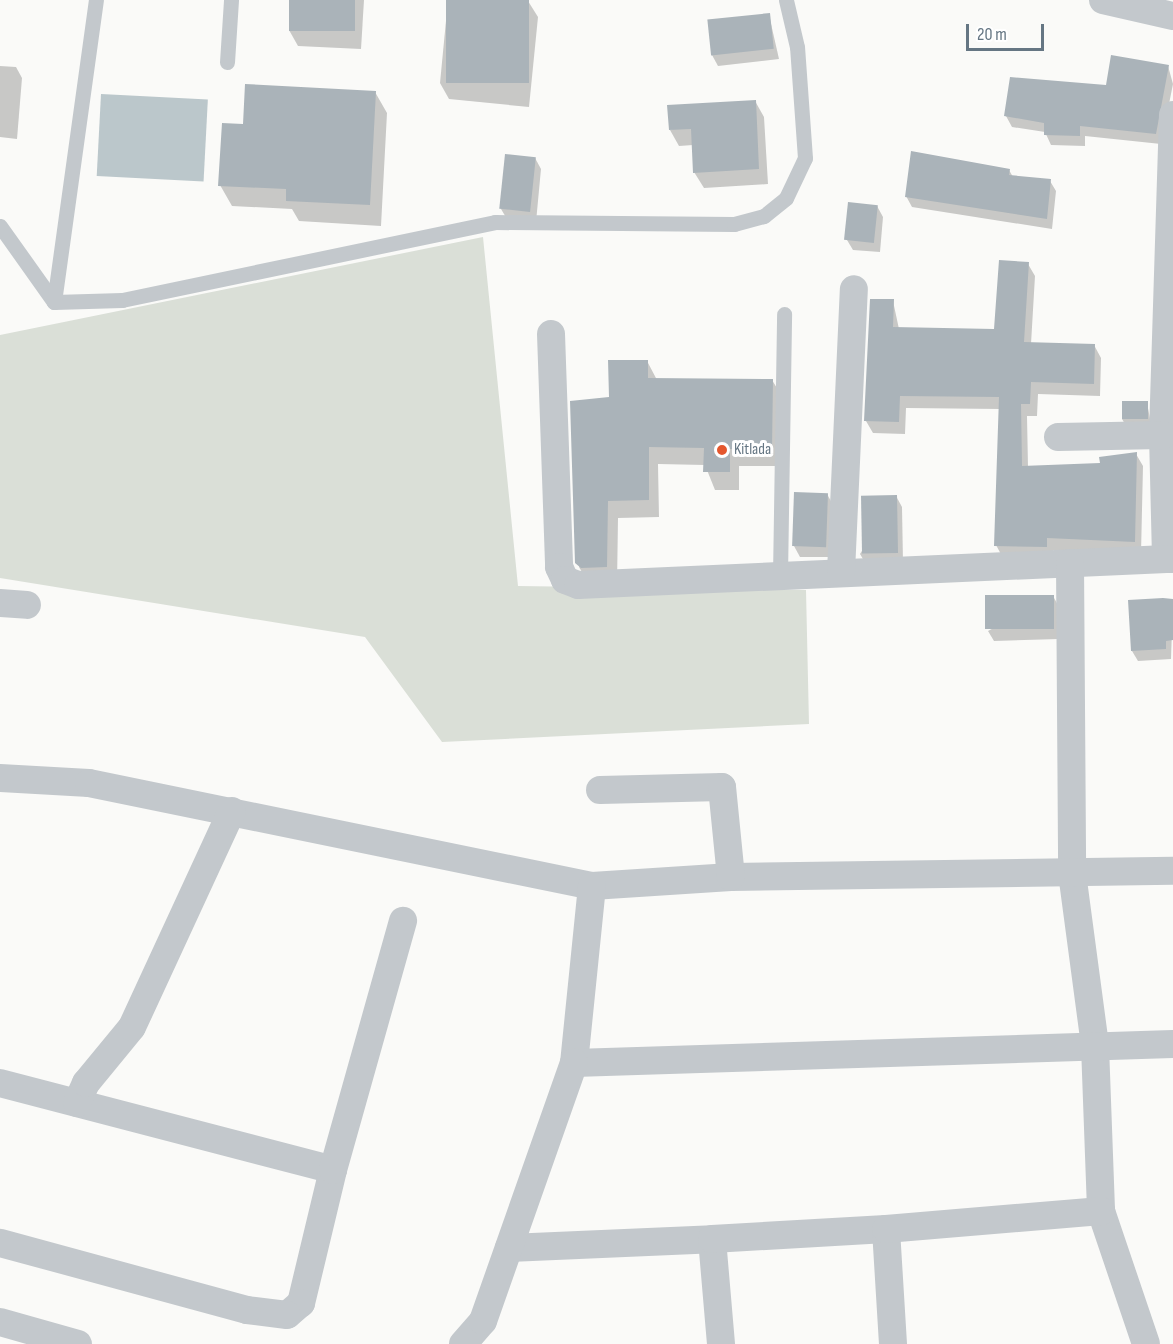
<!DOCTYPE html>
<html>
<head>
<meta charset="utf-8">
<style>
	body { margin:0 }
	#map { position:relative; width:1173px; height:1344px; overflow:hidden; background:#fafaf8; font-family:"Sofia Sans Condensed",sans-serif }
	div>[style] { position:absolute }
	.green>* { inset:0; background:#dadfd7 }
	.water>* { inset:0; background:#bbc7cb; transform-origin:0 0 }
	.shadow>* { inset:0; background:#0003 }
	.building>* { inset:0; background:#aab3b9; transform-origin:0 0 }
	.lane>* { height:15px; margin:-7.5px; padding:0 7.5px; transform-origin:7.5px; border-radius:7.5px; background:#c3c8cc }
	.street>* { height:28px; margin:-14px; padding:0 14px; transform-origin:14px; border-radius:14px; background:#c3c8cc }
	.dots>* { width:16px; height:16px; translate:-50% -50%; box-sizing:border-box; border:3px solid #fff; border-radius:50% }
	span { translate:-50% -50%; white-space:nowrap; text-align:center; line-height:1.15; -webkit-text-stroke:6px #fff; paint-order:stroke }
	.poi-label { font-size:16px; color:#657683 }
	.left { translate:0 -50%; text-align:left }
	.scale { position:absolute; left:966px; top:24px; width:78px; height:27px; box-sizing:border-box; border:3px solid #657683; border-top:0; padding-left:8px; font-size:18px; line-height:21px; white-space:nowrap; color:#657683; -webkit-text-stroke:4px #fff; paint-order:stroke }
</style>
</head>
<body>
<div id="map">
	<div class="green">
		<i style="clip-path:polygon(483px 237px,518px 586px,806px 590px,809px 724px,442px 742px,365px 637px,0 578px,0 335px)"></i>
	</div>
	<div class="water">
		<i style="left:101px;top:94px;width:107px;height:82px;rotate:3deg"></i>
	</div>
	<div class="shadow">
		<i style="clip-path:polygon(290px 0,364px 0,361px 49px,298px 46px,289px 30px)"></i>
		<i style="clip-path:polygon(448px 0,528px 1px,538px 17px,529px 107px,449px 99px,440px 83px)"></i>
		<i style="clip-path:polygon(769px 15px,779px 59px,718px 66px,712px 55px)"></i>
		<i style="clip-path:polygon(0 66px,16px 67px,22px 78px,17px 139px,0 137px)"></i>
		<i style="clip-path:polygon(1168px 66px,1173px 84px,1161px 144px,1085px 136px,1085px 146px,1051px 145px,1045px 132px,1012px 127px,1006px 116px)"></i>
		<i style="clip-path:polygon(375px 92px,387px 113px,381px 226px,299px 221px,292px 209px,232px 206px,220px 185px)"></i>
		<i style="clip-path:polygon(755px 101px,764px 117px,768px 184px,704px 188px,694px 172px,693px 145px,679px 146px,670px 130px)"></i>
		<i style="clip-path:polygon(535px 158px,541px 169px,536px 222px,507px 219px,501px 209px)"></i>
		<i style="clip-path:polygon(1009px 170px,1013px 177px,1050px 181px,1056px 191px,1052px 229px,912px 207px,906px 196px)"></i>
		<i style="clip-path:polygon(877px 206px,883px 217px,880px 252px,853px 250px,847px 240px)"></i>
		<i style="clip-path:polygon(1028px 264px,1035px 276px,1031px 344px,1094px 345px,1101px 358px,1100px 396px,1038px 394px,1037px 416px,1027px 416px,1028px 467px,1101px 465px,1136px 454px,1143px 466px,1141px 554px,1053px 550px,1053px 559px,1003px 558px,996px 545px,1000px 409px,906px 408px,905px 434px,873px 433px,866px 421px,893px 301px,899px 329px,996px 331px)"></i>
		<i style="clip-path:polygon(647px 361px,657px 380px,772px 380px,783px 398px,782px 466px,739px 466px,739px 490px,715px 490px,705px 465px,658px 464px,659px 517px,618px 518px,617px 585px,589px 584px,579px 567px,571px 403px,610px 399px)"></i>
		<i style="clip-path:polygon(1147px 403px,1152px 429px,1128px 429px,1122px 419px)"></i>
		<i style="clip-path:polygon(795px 493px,827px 494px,833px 505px,831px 557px,800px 557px,794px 546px)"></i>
		<i style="clip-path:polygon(896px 496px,902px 507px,903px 563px,866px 564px,860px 554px)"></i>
		<i style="clip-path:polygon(1053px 596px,1059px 607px,1059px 639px,994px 641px,988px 631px)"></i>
		<i style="clip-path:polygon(1173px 600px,1171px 659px,1138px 661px,1132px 651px)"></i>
	</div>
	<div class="building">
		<i style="left:289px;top:0;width:66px;height:31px"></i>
		<i style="left:446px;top:0;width:83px;height:83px"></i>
		<i style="left:770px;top:13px;width:36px;height:63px;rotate:84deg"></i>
		<i style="clip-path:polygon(1111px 55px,1169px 65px,1156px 134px,1080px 126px,1080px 136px,1044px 135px,1044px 123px,1004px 116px,1010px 77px,1106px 85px)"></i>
		<i style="clip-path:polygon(245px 84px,376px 91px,370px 205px,286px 201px,286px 189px,218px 186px,222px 123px,243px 124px)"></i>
		<i style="clip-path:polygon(756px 100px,759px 169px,693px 173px,691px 129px,669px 130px,667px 105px)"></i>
		<i style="clip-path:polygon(911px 151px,1010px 169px,1009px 175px,1051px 179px,1047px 219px,905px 197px)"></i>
		<i style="left:505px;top:154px;width:31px;height:55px;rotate:6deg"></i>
		<i style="left:848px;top:202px;width:30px;height:38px;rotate:6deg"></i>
		<i style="clip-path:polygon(999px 260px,1029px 262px,1024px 342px,1095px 344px,1094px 384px,1031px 382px,1030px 404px,1021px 404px,1022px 466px,1100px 463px,1099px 457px,1137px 452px,1135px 542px,1047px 538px,1047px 547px,994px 546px,999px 397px,900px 396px,899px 422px,864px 421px,870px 299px,894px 299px,893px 327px,994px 329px)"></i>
		<i style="clip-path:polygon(608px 360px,648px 360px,648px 378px,773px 379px,772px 449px,730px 449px,730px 472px,703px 472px,704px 448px,649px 447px,649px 500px,608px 501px,607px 567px,581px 568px,575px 563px,570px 401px,609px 397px)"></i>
		<i style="left:1122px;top:401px;width:26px;height:18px"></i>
		<i style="left:794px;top:492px;width:34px;height:54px;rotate:2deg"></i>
		<i style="left:897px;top:495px;width:58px;height:36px;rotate:89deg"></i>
		<i style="left:1054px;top:595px;width:34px;height:69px;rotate:90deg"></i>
		<i style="clip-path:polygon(1163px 598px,1173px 599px,1173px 640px,1166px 641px,1166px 649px,1131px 651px,1128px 600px)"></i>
	</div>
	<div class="lane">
		<i style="left:227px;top:62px;width:62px;rotate:-86.3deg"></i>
		<i style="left:0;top:226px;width:93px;rotate:54.6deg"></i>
		<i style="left:54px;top:302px;width:68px;rotate:-1.7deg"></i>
		<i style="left:122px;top:300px;width:381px;rotate:-11.8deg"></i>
		<i style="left:495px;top:222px;width:239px;rotate:0.5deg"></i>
		<i style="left:734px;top:224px;width:31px;rotate:-15deg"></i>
		<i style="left:764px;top:216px;width:28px;rotate:-39deg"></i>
		<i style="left:786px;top:198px;width:44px;rotate:-64.6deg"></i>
		<i style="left:805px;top:158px;width:111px;rotate:-94.1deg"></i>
		<i style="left:797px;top:47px;width:48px;rotate:-103.2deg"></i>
		<i style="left:54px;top:302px;width:305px;rotate:-82.1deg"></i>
		<i style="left:780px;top:576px;width:262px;rotate:-89.1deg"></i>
	</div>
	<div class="street">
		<i style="left:1103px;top:0;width:72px;rotate:12.9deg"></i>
		<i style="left:1173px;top:115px;width:320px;rotate:91.8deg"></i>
		<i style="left:1163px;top:435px;width:124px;rotate:88.6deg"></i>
		<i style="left:1166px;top:559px;width:7px"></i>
		<i style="left:551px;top:334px;width:233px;rotate:88deg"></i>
		<i style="left:559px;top:567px;width:14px;rotate:65deg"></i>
		<i style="left:565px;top:580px;width:14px;rotate:21deg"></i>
		<i style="left:578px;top:585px;width:589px;rotate:-2.53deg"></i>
		<i style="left:1058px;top:437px;width:105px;rotate:-1.1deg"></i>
		<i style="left:1070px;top:563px;width:310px;rotate:89.6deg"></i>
		<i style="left:1072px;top:873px;width:175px;rotate:82.4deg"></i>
		<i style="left:1095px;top:1046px;width:165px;rotate:87.9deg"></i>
		<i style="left:1101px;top:1211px;width:140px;rotate:71.3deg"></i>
		<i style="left:841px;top:572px;width:283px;rotate:-87.4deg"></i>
		<i style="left:0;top:603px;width:27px;rotate:4deg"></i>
		<i style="left:0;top:778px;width:89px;rotate:3.2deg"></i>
		<i style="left:89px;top:783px;width:513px;rotate:11.57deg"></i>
		<i style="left:592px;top:886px;width:139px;rotate:-3.7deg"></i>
		<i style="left:731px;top:877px;width:442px;rotate:-0.8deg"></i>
		<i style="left:600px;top:790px;width:122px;rotate:-1.4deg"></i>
		<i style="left:722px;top:787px;width:90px;rotate:84.3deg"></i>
		<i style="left:592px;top:886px;width:178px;rotate:95.8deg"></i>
		<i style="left:574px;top:1063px;width:599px;rotate:-1.82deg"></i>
		<i style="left:0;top:1083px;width:344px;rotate:14.6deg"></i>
		<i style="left:333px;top:1170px;width:137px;rotate:103.5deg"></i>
		<i style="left:301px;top:1303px;width:18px;rotate:139deg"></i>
		<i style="left:287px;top:1315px;width:40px;rotate:-172.9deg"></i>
		<i style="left:247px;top:1310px;width:256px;rotate:-164.8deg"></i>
		<i style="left:77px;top:1103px;width:22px;rotate:-66deg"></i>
		<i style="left:86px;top:1083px;width:72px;rotate:-50.6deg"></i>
		<i style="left:132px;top:1027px;width:238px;rotate:-65.2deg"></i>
		<i style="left:333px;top:1170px;width:259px;rotate:-74.3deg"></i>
		<i style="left:509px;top:1248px;width:203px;rotate:-2.5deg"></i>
		<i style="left:0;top:1322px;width:81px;rotate:15.8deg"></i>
		<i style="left:463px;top:1344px;width:30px;rotate:-49deg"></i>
		<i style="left:483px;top:1321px;width:274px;rotate:-70.6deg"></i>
		<i style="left:721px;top:1344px;width:105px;rotate:-94.9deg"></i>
		<i style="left:712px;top:1239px;width:174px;rotate:-3.3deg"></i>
		<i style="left:893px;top:1344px;width:115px;rotate:-93.5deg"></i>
		<i style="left:886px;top:1229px;width:216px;rotate:-4.8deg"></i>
	</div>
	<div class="dots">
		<i style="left:722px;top:450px;background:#e4572e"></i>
	</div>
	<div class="poi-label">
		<span class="left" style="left:734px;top:450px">Kitlada</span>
	</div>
	<div class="scale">20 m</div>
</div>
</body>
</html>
